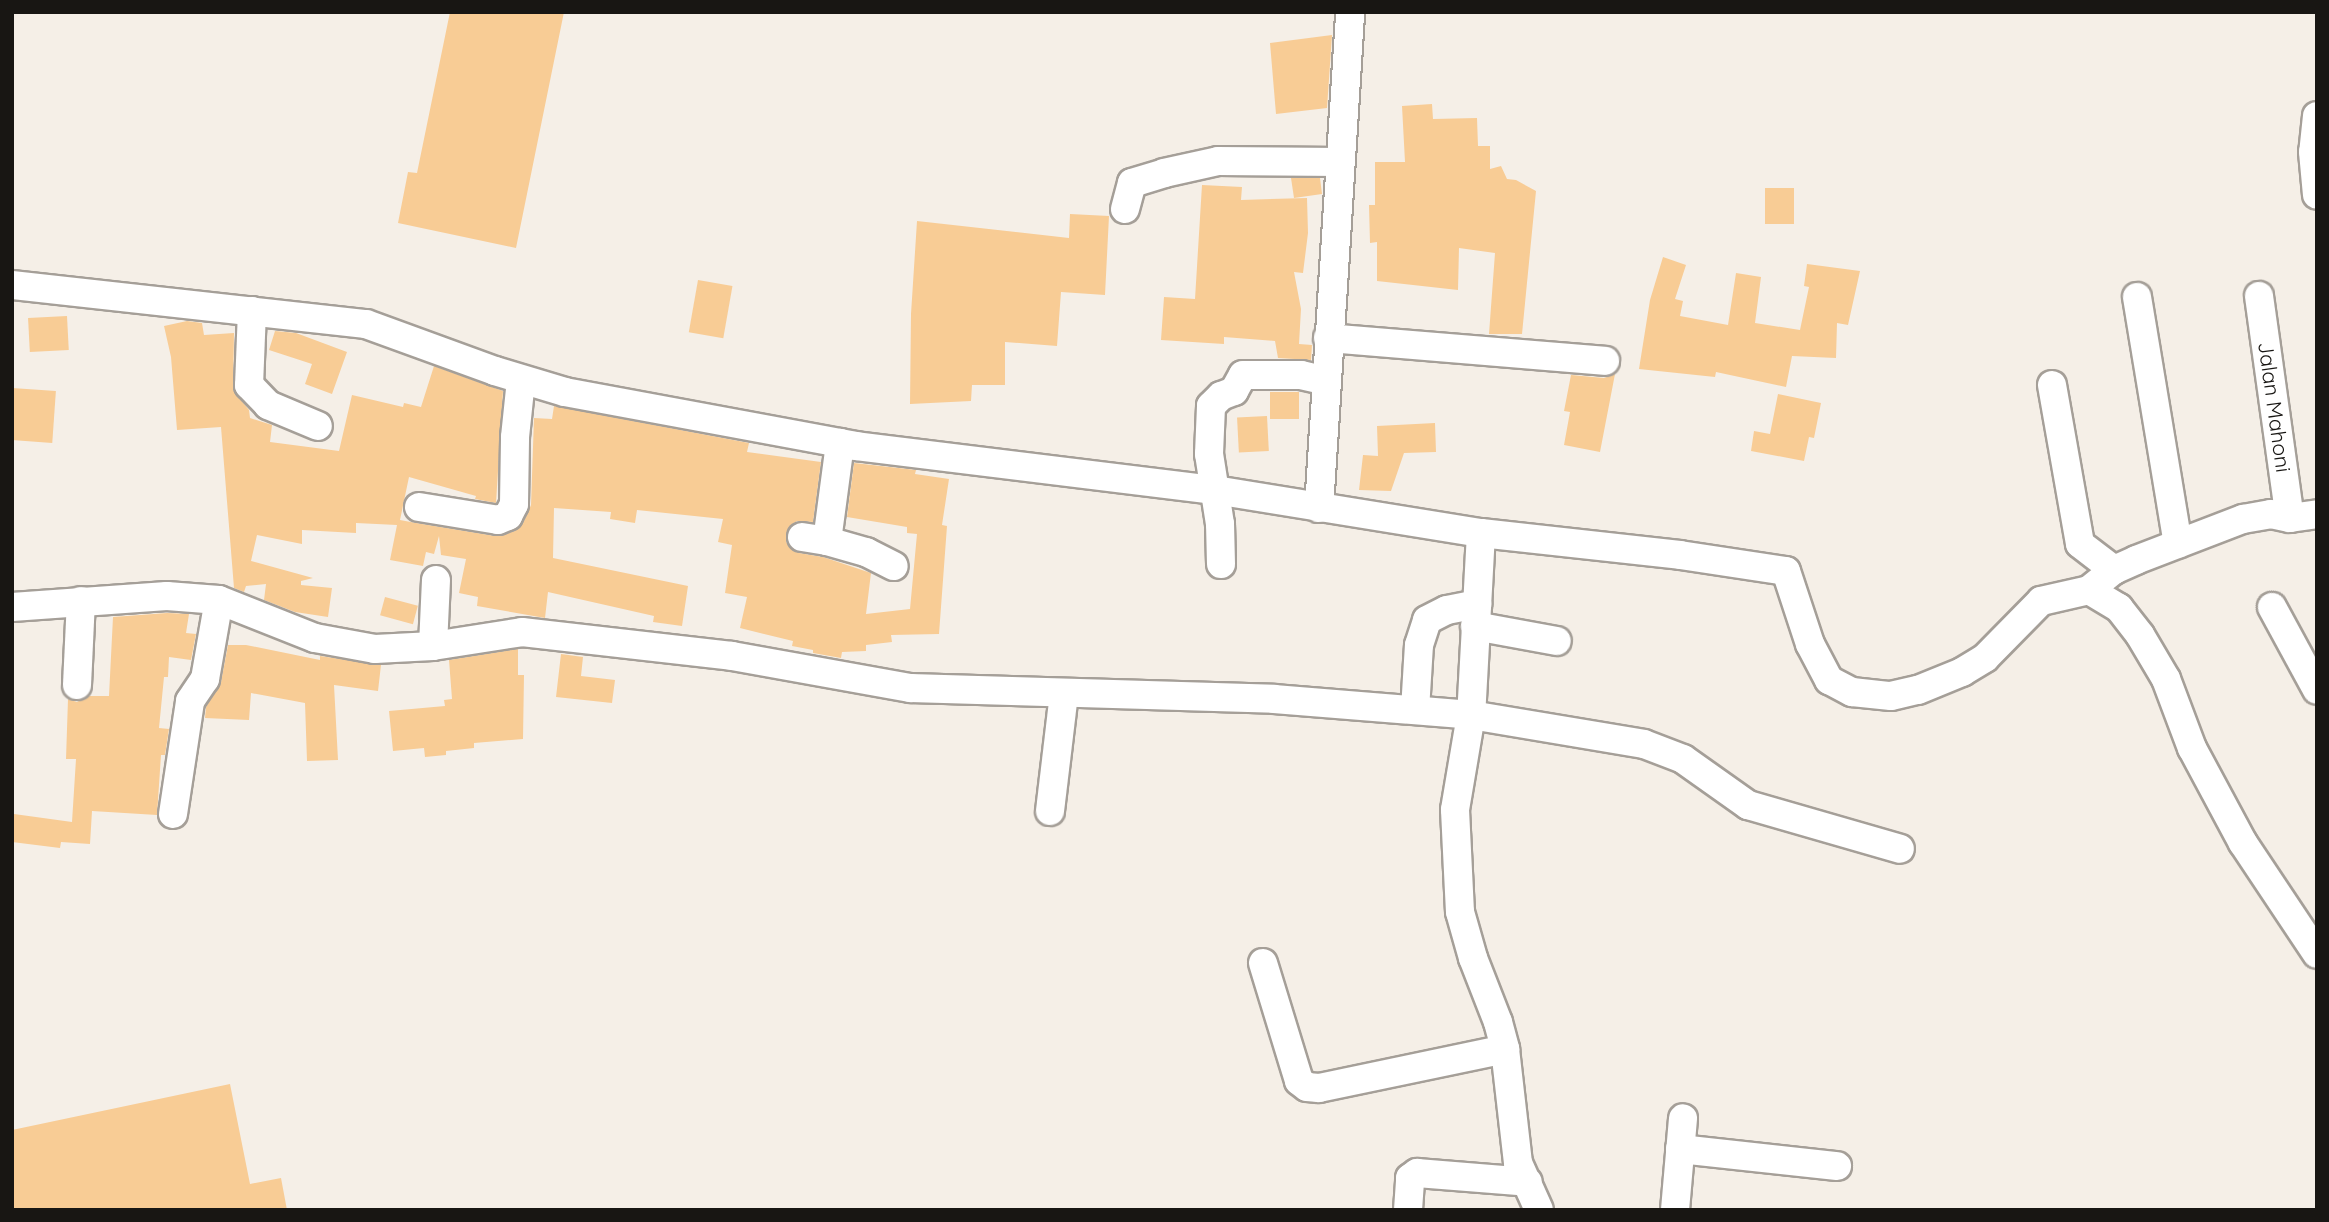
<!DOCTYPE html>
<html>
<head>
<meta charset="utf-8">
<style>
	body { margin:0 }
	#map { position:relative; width:2329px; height:1222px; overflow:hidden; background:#f5efe7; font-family:Quicksand,sans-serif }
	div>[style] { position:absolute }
	.building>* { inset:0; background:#f8cc95; transform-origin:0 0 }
	.roads { filter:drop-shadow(2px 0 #a59f98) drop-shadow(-2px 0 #a59f98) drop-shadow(0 2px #a59f98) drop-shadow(0 -2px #a59f98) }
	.minor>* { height:28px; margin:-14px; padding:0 14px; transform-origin:14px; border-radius:14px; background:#fff }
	span { translate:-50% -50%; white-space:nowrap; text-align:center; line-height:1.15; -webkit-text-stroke:5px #fff; paint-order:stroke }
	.street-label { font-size:21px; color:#181613 }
	.frame { position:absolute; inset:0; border:14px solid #181613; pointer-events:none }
</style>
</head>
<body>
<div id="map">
	<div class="building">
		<i style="clip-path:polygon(450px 12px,564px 12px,516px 248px,398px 223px,408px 172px,417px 173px)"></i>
		<i style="clip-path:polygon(1332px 35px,1327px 108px,1276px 114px,1270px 43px)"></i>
		<i style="clip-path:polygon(1432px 104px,1433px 119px,1477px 118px,1478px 146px,1490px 146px,1490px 169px,1501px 166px,1507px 179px,1516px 180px,1536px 191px,1522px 334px,1489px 334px,1495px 253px,1459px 248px,1458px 290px,1377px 281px,1377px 242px,1370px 243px,1369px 205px,1375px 205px,1375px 162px,1405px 162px,1402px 106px)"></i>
		<i style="clip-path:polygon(1291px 178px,1320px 178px,1322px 194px,1294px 198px)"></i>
		<i style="clip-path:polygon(1202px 185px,1242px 187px,1241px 200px,1307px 198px,1308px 233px,1303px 273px,1294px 272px,1301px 309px,1299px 344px,1312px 345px,1311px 360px,1278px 358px,1275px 341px,1224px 337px,1224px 344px,1161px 340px,1164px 297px,1195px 299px)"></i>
		<i style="left:1765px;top:188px;width:29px;height:36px"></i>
		<i style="clip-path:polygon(1070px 214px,1109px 216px,1105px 295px,1061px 292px,1057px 346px,1005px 342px,1005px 385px,972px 385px,971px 401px,910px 404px,911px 314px,917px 221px,1069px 238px)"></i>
		<i style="clip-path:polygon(1663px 257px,1686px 265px,1675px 299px,1683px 301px,1680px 316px,1728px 325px,1736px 273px,1761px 277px,1755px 323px,1800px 330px,1809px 287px,1804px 286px,1807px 264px,1860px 271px,1848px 325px,1837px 323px,1836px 358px,1792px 356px,1786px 387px,1716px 372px,1715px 377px,1639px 369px,1650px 300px)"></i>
		<i style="left:698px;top:280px;width:35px;height:53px;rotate:10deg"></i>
		<i style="left:67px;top:316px;width:34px;height:39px;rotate:87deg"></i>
		<i style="clip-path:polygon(187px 321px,202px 323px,204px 335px,234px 333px,233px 390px,249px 410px,250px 418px,272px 425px,270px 442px,339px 451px,352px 395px,403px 407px,404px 403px,421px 407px,434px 366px,503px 391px,496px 503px,475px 499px,476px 496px,409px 477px,400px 520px,416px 523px,495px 536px,515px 531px,523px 523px,531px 505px,534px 418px,552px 419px,554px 406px,749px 443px,747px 452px,821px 462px,813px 522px,797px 521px,790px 526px,786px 542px,799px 553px,823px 557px,871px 573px,866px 614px,910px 609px,917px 534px,907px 533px,907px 527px,847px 517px,854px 463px,916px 470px,915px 474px,949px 479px,942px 525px,947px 526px,939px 634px,891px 635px,892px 642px,866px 645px,866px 651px,842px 652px,841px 658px,813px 653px,813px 650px,792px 646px,793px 641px,740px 628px,747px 597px,725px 593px,732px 545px,718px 542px,723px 519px,637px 510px,635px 523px,610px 519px,611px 512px,554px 508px,553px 558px,688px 586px,682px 626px,653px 622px,654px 616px,548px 592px,545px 618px,477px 606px,478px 597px,459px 593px,466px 559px,441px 555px,439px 536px,434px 554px,426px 552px,423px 566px,390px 560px,397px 525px,356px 523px,356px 533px,302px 530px,302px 544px,257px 535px,251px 561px,313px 578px,301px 581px,301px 585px,332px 588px,328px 617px,295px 612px,264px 600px,266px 584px,246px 586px,244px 592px,234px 588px,221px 427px,177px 430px,171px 357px,164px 326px)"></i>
		<i style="clip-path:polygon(275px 331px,296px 333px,347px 352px,332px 394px,305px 384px,312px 364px,269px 350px)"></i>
		<i style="clip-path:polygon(1615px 374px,1600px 452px,1564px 445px,1570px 412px,1564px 411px,1571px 375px,1604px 378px)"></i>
		<i style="left:12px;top:388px;width:44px;height:52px;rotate:4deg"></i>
		<i style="left:1270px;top:392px;width:29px;height:27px"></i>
		<i style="clip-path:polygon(1778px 394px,1821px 403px,1814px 438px,1809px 437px,1804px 461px,1751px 451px,1754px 431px,1770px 434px)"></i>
		<i style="left:1267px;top:416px;width:35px;height:30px;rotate:87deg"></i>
		<i style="clip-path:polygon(1435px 423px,1436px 452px,1404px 453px,1391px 491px,1359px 490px,1363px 455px,1378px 456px,1377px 426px)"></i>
		<i style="left:385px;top:597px;width:34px;height:19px;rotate:15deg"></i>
		<i style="clip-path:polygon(167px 613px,189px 614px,186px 633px,196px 634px,191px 660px,169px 657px,168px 677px,164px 677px,159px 728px,169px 729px,165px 755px,161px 755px,157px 815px,92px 811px,90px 844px,61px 842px,60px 848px,12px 842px,14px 814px,72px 822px,76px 759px,66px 759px,68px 699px,77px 702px,88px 696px,109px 696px,113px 617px)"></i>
		<i style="clip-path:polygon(228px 645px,246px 645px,320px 660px,320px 656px,381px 665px,378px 691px,334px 685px,338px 760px,307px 761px,305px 703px,251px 693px,249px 720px,205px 718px,206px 707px,221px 682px)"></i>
		<i style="clip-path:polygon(518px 649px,518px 675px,524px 675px,523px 739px,474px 743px,474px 748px,446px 751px,446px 755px,425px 757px,424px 748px,393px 751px,389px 711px,445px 706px,444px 700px,452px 699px,449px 660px)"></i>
		<i style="clip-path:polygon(561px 654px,583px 657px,581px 676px,615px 680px,612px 703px,556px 697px)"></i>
		<i style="clip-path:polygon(230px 1084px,250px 1184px,281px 1178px,287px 1210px,12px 1210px,12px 1130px)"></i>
	</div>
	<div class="roads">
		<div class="minor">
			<i style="left:2317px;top:116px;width:36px;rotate:96deg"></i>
			<i style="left:2313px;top:152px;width:43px;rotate:84.7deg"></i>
			<i style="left:1125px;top:209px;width:27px;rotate:-75deg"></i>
			<i style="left:1132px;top:183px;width:34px;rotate:-17deg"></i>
			<i style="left:1164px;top:173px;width:55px;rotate:-12.5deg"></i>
			<i style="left:1218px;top:161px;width:122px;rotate:0.5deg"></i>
			<i style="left:12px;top:285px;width:356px;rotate:6.3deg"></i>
			<i style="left:366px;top:324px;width:137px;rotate:20deg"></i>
			<i style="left:495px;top:371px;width:73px;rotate:16.7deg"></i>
			<i style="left:565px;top:392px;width:296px;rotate:10.5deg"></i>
			<i style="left:856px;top:446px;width:362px;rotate:7deg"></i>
			<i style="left:1215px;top:490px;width:269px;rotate:9.2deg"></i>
			<i style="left:1481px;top:533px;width:200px;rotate:6.3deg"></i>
			<i style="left:1680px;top:555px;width:107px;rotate:8.6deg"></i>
			<i style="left:1786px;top:571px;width:77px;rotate:71.8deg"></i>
			<i style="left:1810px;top:644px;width:41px;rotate:62.2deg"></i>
			<i style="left:1829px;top:680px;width:26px;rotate:28deg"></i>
			<i style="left:1852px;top:692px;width:39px;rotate:6deg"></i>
			<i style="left:1891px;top:696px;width:28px;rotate:-13deg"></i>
			<i style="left:1918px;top:690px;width:48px;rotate:-22.2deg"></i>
			<i style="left:1962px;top:672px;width:27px;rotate:-31deg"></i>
			<i style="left:1985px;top:658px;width:80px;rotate:-45.5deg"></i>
			<i style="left:2041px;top:601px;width:49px;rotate:-12.9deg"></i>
			<i style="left:2089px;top:590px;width:35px;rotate:31deg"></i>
			<i style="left:2119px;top:608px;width:34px;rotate:52deg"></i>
			<i style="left:2140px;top:635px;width:51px;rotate:59.4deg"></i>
			<i style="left:2166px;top:679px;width:74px;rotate:69.4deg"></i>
			<i style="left:2192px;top:748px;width:108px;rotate:61.8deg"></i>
			<i style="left:2243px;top:843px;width:133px;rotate:56.3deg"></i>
			<i style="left:2259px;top:296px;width:224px;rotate:82.1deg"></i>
			<i style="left:2137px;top:297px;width:250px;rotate:80.6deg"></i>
			<i style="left:252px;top:311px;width:74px;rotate:92.3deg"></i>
			<i style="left:249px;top:385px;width:28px;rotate:46deg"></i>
			<i style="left:268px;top:405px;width:54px;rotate:22.8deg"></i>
			<i style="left:1328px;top:338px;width:278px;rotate:4.7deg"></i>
			<i style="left:2052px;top:385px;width:161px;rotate:80deg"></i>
			<i style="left:2080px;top:544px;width:43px;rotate:37.4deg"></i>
			<i style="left:419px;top:507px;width:80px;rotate:9.3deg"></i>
			<i style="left:498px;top:520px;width:11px;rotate:-22deg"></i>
			<i style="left:508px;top:516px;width:13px;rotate:-63deg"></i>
			<i style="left:514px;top:504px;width:67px;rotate:-89.1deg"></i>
			<i style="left:515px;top:437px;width:57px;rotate:-84deg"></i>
			<i style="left:1319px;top:508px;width:497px;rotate:-86.4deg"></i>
			<i style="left:1481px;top:533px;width:182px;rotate:93.1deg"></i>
			<i style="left:1471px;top:715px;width:96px;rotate:99.6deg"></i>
			<i style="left:1455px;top:810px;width:102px;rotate:87.2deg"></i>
			<i style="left:1460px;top:912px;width:48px;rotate:74.2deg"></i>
			<i style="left:1473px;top:958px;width:69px;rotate:68.7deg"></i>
			<i style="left:1498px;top:1022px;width:28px;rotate:75deg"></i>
			<i style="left:1505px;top:1049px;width:115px;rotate:83.5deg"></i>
			<i style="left:1518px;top:1163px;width:51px;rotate:65.9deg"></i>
			<i style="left:802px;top:537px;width:25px;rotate:9deg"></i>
			<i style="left:827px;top:541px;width:99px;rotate:-82.4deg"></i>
			<i style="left:827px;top:541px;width:41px;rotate:15.8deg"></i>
			<i style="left:866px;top:552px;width:31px;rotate:27deg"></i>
			<i style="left:1221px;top:564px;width:40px;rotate:-91.4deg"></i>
			<i style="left:1220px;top:524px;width:71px;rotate:-98.9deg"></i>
			<i style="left:1209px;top:454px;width:48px;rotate:-87.6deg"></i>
			<i style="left:1211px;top:406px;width:14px;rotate:-45deg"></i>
			<i style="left:1221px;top:396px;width:14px;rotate:-21deg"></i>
			<i style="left:1234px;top:391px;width:18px;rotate:-61deg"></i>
			<i style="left:1243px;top:375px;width:58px"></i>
			<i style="left:1301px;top:375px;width:26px;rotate:13deg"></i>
			<i style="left:2089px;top:590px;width:32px;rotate:-39deg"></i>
			<i style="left:2114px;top:570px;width:24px;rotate:-24deg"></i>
			<i style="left:2136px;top:560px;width:115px;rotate:-21deg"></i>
			<i style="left:2243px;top:519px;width:28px;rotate:-10deg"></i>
			<i style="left:2271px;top:514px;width:19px;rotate:12deg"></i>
			<i style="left:2290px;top:518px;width:27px;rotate:-8deg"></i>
			<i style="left:12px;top:607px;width:155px;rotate:-4.1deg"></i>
			<i style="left:167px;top:596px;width:52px;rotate:4.4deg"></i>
			<i style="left:219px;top:600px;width:103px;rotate:21.6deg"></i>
			<i style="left:315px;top:638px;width:61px;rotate:10.4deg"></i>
			<i style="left:375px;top:649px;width:58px;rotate:-3deg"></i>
			<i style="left:433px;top:646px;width:90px;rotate:-8.9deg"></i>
			<i style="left:522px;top:632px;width:211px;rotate:6.5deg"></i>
			<i style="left:732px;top:656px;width:181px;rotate:10.2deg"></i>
			<i style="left:910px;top:688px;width:364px;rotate:1.7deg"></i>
			<i style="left:1274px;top:699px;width:198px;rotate:4.6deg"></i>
			<i style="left:1471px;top:715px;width:175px;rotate:9.5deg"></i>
			<i style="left:1644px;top:744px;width:42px;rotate:21deg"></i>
			<i style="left:1683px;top:759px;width:80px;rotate:35.3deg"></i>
			<i style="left:1748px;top:805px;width:158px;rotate:16.1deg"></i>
			<i style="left:2272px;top:607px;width:94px;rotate:61.5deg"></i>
			<i style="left:1475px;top:626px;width:83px;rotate:10.4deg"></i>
			<i style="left:433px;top:646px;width:66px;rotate:-87.4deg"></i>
			<i style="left:77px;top:685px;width:84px;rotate:-87.3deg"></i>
			<i style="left:1415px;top:710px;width:65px;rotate:-86.5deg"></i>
			<i style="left:1419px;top:645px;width:26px;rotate:-72deg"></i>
			<i style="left:1427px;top:620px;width:22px;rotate:-27deg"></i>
			<i style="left:1447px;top:610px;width:31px;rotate:-11deg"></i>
			<i style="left:1050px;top:811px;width:118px;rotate:-83.2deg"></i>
			<i style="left:173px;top:814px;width:114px;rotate:-81.4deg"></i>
			<i style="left:190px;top:701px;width:27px;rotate:-56deg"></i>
			<i style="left:205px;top:679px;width:80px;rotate:-80deg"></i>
			<i style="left:1263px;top:963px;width:123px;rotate:73deg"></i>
			<i style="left:1299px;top:1081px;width:10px;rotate:37deg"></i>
			<i style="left:1307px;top:1087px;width:12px;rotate:5deg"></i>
			<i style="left:1319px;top:1088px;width:190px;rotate:-11.8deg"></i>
			<i style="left:1680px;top:1149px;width:158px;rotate:6.2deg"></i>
			<i style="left:1408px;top:1210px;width:32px;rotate:-86deg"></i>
			<i style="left:1410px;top:1178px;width:9px;rotate:-36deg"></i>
			<i style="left:1417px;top:1173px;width:111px;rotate:4.6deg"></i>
			<i style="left:1675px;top:1210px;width:92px;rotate:-85deg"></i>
		</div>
	</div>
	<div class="street-label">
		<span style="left:2275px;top:407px;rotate:82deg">Jalan Mahoni</span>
	</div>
	<div class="frame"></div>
</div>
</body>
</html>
